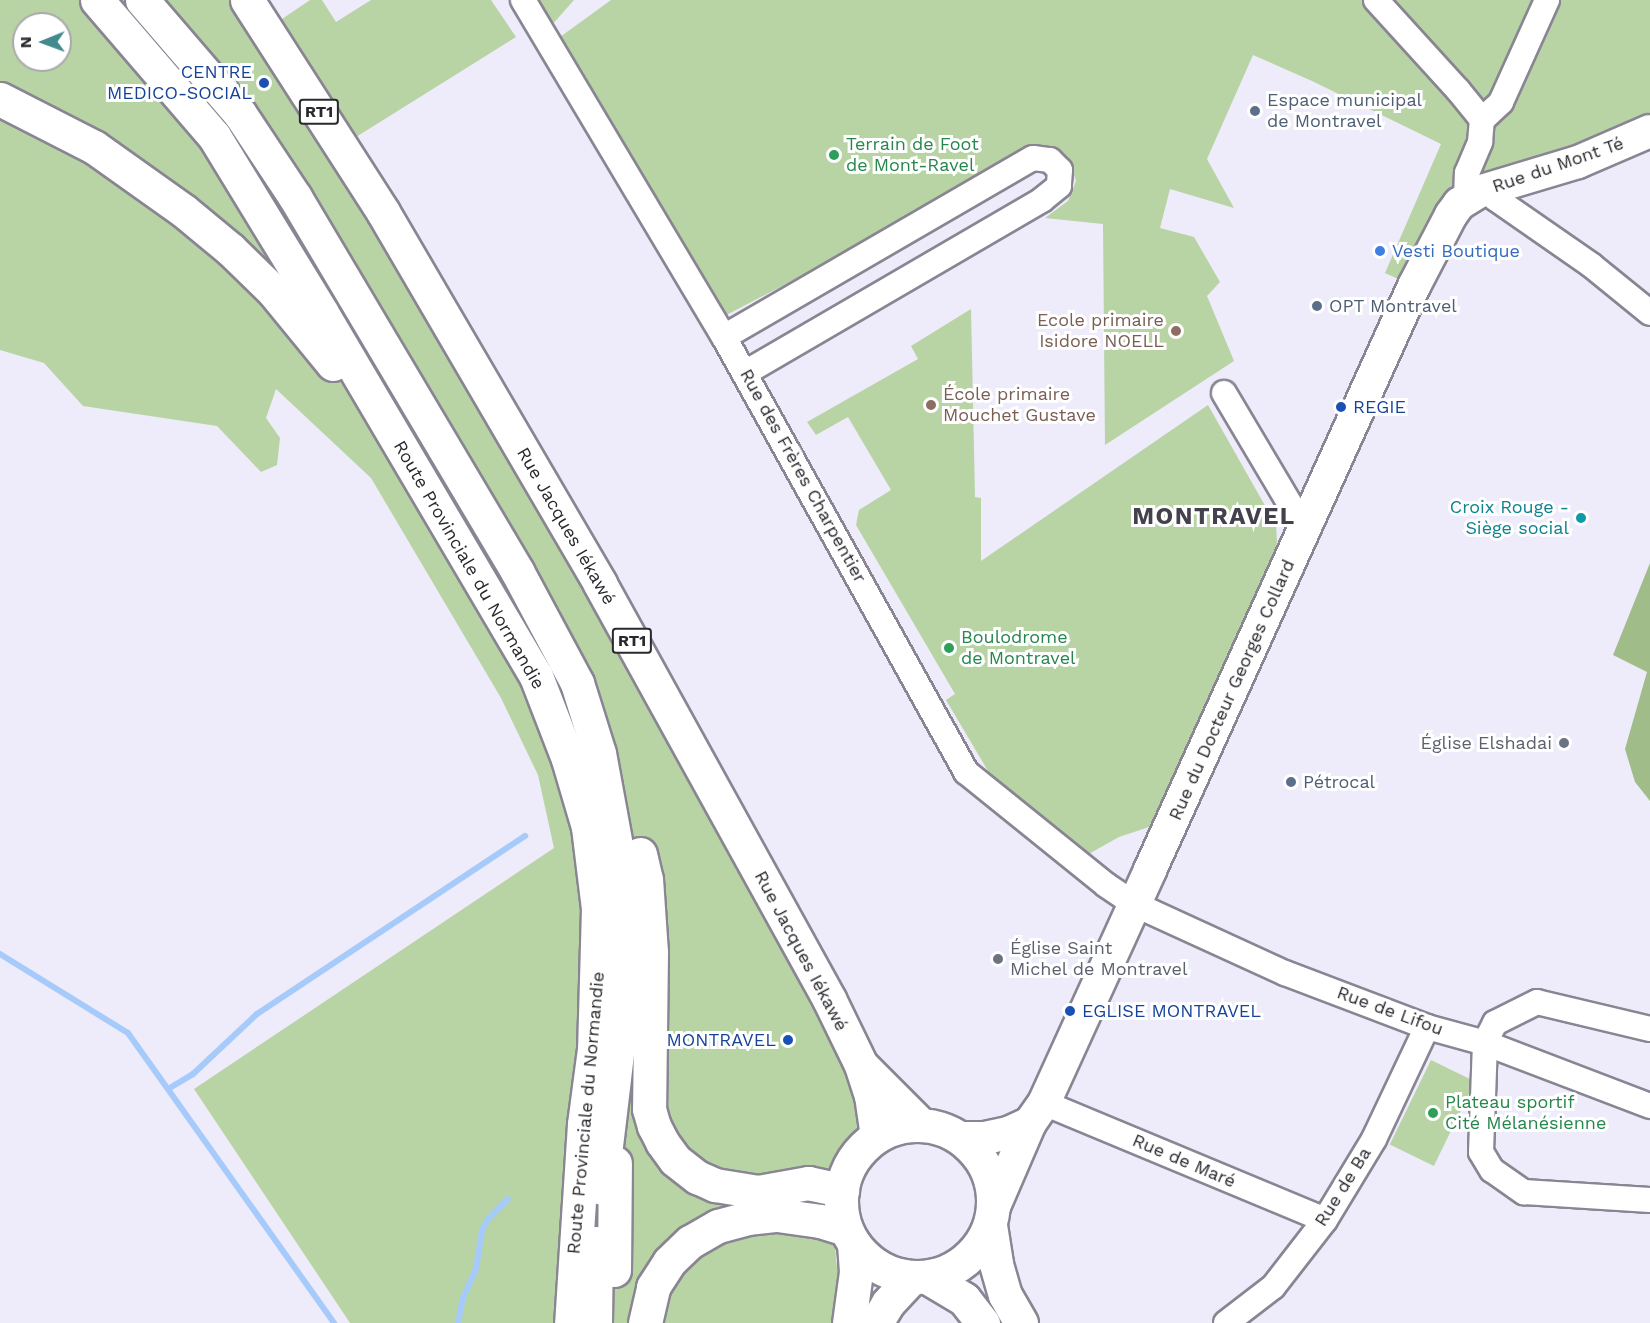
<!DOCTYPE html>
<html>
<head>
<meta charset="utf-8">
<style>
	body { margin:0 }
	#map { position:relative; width:1650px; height:1323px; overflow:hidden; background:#eeebfa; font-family:"Work Sans",sans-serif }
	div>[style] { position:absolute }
	.green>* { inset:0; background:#b8d4a4; transform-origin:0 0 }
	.forest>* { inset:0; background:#9fbc89 }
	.stream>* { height:6px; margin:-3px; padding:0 3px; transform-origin:3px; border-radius:3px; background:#a6cbfa }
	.roads { filter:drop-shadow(2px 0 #898593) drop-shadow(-2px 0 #898593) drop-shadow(0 2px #898593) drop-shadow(0 -2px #898593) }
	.minor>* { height:24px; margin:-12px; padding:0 12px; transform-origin:12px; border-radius:12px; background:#fff }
	.tertiary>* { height:32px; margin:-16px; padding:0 16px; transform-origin:16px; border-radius:16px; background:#fff }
	.secondary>* { height:33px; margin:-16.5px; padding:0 16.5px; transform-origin:16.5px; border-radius:16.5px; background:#fff }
	.primary>* { height:33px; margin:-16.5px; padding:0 16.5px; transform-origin:16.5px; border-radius:16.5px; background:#fff }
	.primary>.ring { margin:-16.5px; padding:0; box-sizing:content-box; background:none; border:33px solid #fff; border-radius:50% }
	.trunk>* { height:33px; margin:-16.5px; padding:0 16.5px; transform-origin:16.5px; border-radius:16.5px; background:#fff }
	.dots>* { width:16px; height:16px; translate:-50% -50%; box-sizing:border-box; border:3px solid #fff; border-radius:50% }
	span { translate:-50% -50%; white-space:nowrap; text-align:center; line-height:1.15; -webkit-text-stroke:6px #fff; paint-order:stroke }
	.shield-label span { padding:2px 4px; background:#fff; border:2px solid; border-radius:4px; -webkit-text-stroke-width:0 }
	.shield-label { font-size:16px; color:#29282d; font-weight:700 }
	.transit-label { font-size:18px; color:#164399 }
	.right { translate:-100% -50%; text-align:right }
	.left { translate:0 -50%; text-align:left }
	.service-label { font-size:18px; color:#4e5e75 }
	.leisure-label { font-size:18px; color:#27864d }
	.street-label { font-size:18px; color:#29282d }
	.shop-label { font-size:18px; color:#366cbe }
	.education-label { font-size:18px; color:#785e54 }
	.culture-label { font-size:18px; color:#0d838f }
	.worship-label { font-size:18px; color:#5b616d }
	.district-label { font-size:24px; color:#44414d; font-weight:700; letter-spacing:1.5px }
	.north { position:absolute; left:12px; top:12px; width:60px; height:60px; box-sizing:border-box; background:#fff; border:2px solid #a9a9ab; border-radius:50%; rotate:269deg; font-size:16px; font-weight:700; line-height:24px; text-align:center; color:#29282d }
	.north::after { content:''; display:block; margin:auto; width:21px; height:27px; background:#428a8c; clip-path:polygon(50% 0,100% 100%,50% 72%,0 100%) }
</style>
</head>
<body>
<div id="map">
	<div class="green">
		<i style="clip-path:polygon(evenodd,0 0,269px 0,282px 19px,310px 0,322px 0,336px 22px,371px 0,491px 0,516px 37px,356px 137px,887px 1085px,828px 1174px,840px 1299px,839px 1323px,350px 1323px,194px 1089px,554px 848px,538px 775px,501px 698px,371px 478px,276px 389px,266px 418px,280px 438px,277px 465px,261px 472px,217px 426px,83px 406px,44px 363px,0 350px,0 0,24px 24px,60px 24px,60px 60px,24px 60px,24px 24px)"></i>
		<i style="clip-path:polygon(523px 0,574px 0,543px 35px)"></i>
		<i style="clip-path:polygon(611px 0,1650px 0,1650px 131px,1478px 192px,1414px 286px,1385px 273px,1441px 144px,1312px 81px,1253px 55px,1207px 159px,1234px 208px,1170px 189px,1160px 228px,1194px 237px,1220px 282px,1207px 296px,1234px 361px,1105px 445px,1103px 224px,1045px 218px,1068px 201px,1076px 181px,1070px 161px,1055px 148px,1031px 147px,843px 254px,715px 321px,549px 45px)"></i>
		<i style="clip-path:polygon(971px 309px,975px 497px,981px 498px,981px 561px,1208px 405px,1276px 525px,1277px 542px,1273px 560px,1152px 826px,1119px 837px,1085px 856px,988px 771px,946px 700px,955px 694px,856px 525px,859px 510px,891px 490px,848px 417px,816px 435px,807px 422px,918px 359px,911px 346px)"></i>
		<i style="left:1431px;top:1060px;width:49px;height:94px;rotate:26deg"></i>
	</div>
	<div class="forest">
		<i style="clip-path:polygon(1650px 563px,1650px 801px,1635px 782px,1625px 749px,1647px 672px,1613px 655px)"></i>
	</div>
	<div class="stream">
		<i style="left:0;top:954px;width:150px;rotate:31.7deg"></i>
		<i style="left:128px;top:1033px;width:356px;rotate:54.6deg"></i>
		<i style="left:168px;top:1089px;width:29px;rotate:-31deg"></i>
		<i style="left:193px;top:1074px;width:88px;rotate:-43.2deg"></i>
		<i style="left:257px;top:1014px;width:322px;rotate:-33.6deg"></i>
		<i style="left:458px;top:1323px;width:25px;rotate:-79deg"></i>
		<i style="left:463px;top:1298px;width:32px;rotate:-66deg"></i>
		<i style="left:476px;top:1269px;width:39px;rotate:-81deg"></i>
		<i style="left:482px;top:1230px;width:13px;rotate:-61deg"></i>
		<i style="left:488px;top:1219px;width:28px;rotate:-45deg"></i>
	</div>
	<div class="roads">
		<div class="minor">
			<i style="left:523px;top:0;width:392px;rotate:59.2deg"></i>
			<i style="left:724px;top:337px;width:498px;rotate:60.9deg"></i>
			<i style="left:966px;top:772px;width:180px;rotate:38.9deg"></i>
			<i style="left:1106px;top:885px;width:34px;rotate:34deg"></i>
			<i style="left:1134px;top:904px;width:166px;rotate:24.6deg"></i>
			<i style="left:1285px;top:973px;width:152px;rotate:20.8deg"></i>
			<i style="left:1427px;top:1027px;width:60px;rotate:15.4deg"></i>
			<i style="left:1485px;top:1043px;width:177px;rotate:20.9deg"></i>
			<i style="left:1376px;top:0;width:122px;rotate:47.7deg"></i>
			<i style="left:1458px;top:90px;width:38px;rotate:51deg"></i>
			<i style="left:1482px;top:120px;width:26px;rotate:-43deg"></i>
			<i style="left:1501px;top:102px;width:112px;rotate:-65.7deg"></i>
			<i style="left:1493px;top:187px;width:12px;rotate:76deg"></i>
			<i style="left:1496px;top:199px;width:116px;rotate:34.8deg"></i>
			<i style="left:1591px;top:265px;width:76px;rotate:39.1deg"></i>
			<i style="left:1466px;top:199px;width:26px;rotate:-88deg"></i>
			<i style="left:1467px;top:173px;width:34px;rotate:-67deg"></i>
			<i style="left:1480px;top:142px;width:22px;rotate:-85deg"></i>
			<i style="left:724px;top:337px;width:357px;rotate:-30.1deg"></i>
			<i style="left:1033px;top:158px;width:17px;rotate:7deg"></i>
			<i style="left:1050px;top:160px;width:14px;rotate:45deg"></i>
			<i style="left:1060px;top:170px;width:16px;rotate:94deg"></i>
			<i style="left:1059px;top:186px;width:22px;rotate:141deg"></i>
			<i style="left:1042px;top:200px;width:344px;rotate:149.8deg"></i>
			<i style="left:1224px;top:393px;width:157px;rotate:59.3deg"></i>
			<i style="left:1650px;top:1029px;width:116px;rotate:-166.6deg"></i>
			<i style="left:1537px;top:1002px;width:47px;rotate:153.4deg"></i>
			<i style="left:1495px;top:1023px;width:22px;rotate:117deg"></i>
			<i style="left:1485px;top:1043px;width:109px;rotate:92.1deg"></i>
			<i style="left:1481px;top:1152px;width:21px;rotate:59deg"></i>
			<i style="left:1492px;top:1170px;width:39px;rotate:35deg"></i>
			<i style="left:1524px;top:1192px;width:126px;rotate:3.6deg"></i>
			<i style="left:1044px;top:1103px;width:304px;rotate:22.6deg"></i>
			<i style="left:1226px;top:1323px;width:59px;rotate:-37.5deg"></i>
			<i style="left:1273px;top:1287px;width:85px;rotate:-52.2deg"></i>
			<i style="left:1325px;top:1220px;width:95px;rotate:-58.8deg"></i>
			<i style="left:1374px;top:1139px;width:124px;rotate:-64.7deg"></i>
		</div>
		<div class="tertiary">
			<i style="left:961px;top:1138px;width:24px"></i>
			<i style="left:985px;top:1138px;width:24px;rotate:-12deg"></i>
			<i style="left:1008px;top:1133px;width:24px;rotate:-24deg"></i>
			<i style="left:993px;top:1209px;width:94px;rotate:-66.7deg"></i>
			<i style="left:1030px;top:1123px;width:24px;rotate:-55deg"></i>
			<i style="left:1044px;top:1103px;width:256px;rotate:-65.5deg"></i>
			<i style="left:1150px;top:870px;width:641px;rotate:-65.67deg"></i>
			<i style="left:1414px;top:286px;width:80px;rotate:-62.5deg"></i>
			<i style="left:1451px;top:215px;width:14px;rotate:-54deg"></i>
			<i style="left:1459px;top:204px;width:22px;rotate:-32deg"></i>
			<i style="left:1478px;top:192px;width:104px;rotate:-16.7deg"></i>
			<i style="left:1578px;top:162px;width:78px;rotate:-23.3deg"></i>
		</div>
		<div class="secondary">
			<i style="left:990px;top:1225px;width:39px;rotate:81deg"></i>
			<i style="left:996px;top:1264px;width:32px;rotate:74deg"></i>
			<i style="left:1005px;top:1295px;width:32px;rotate:60deg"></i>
			<i style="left:927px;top:1277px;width:43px;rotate:30.7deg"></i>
			<i style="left:964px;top:1299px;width:31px;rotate:52deg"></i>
		</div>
		<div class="primary">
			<i style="left:247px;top:0;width:252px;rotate:57.3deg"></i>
			<i style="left:383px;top:212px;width:431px;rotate:59.7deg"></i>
			<i style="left:600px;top:584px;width:474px;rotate:61.1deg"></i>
			<i style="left:829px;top:999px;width:73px;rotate:64.1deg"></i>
			<i style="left:861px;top:1065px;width:32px;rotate:72deg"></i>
			<i style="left:871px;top:1095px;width:41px;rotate:81.7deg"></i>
			<i style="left:862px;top:1066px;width:83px;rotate:45deg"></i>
			<i class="ring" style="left:841px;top:1125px;width:119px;height:119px"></i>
			<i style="left:849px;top:1323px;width:51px;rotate:-82.2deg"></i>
			<i style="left:856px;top:1272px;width:28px;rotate:-94deg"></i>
		</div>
		<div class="trunk">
			<i style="left:97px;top:0;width:179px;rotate:49.3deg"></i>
			<i style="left:214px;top:136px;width:207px;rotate:58.6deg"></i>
			<i style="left:322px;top:313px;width:421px;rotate:59.5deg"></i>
			<i style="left:536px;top:676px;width:89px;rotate:68.9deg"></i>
			<i style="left:568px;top:759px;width:71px;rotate:73.6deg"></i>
			<i style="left:588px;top:827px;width:82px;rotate:83deg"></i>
			<i style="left:598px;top:908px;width:141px;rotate:91.6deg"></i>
			<i style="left:594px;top:1049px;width:76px;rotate:97.6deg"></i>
			<i style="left:584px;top:1124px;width:199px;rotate:93.7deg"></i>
			<i style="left:142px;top:0;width:150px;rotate:49.3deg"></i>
			<i style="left:240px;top:114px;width:100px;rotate:56.5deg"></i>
			<i style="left:295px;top:197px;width:435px;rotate:59.3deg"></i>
			<i style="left:517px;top:571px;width:127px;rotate:61.8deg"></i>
			<i style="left:577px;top:683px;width:73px;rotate:72.6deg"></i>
			<i style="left:599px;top:753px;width:133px;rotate:79.6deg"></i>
			<i style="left:623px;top:884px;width:49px;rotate:87.7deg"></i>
			<i style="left:625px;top:933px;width:70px;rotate:91.6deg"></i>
			<i style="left:623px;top:1003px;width:186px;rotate:96.8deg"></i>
			<i style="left:0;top:99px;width:106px;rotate:27.1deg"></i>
			<i style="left:94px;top:147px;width:110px;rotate:35.4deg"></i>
			<i style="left:184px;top:211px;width:60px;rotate:39.6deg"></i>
			<i style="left:230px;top:249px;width:62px;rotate:44.3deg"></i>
			<i style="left:274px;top:292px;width:93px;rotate:50.7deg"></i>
			<i style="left:640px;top:854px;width:26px;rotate:77deg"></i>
			<i style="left:646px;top:879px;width:73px;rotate:86.1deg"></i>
			<i style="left:651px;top:952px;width:157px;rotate:90.7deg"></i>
			<i style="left:649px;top:1109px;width:18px;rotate:74deg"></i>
			<i style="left:654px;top:1126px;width:18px;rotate:63deg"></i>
			<i style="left:662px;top:1142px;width:22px;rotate:54deg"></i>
			<i style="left:675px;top:1160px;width:28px;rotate:38deg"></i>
			<i style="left:697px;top:1177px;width:20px;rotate:24deg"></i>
			<i style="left:715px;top:1185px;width:44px;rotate:9.2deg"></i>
			<i style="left:758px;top:1192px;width:51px;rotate:-10.2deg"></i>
			<i style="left:808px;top:1183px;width:35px;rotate:12deg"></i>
			<i style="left:614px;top:1270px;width:107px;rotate:-89.5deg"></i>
			<i style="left:595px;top:1323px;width:80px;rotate:-89.3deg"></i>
			<i style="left:645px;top:1323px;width:37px;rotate:-77deg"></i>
			<i style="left:653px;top:1287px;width:30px;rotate:-57deg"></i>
			<i style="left:669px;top:1262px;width:29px;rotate:-44deg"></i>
			<i style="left:690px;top:1242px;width:32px;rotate:-30deg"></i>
			<i style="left:718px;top:1226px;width:30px;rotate:-15deg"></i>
			<i style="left:747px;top:1218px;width:30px;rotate:-6deg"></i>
			<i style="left:777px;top:1215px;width:43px;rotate:7.9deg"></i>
			<i style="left:820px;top:1221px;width:27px;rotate:17deg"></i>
			<i style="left:876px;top:1323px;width:23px;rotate:-59deg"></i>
			<i style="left:888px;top:1303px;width:34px;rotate:-47deg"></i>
		</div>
	</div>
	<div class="dots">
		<i style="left:264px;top:83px;background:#1a4fb4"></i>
		<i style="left:1255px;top:111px;background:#5c6f8a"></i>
		<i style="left:834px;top:155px;background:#2e9e5b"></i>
		<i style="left:1380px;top:251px;background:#3f7fe0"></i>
		<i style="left:1317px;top:306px;background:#5c6f8a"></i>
		<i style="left:1176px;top:331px;background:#8d6e63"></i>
		<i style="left:931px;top:405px;background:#8d6e63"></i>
		<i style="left:1341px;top:407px;background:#1a4fb4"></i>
		<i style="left:1581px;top:518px;background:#0f9aa8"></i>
		<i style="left:949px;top:648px;background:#2e9e5b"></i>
		<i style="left:1564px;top:743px;background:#6b7280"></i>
		<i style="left:1291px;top:782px;background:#5c6f8a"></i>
		<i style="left:998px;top:959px;background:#6b7280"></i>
		<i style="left:1070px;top:1011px;background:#1a4fb4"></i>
		<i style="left:788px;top:1040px;background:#1a4fb4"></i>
		<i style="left:1433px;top:1113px;background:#2e9e5b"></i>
	</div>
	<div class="shield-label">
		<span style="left:319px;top:112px">RT1</span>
		<span style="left:632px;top:641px">RT1</span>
	</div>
	<div class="transit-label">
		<span class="right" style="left:252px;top:83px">CENTRE<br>MEDICO-SOCIAL</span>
		<span class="left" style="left:1353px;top:407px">REGIE</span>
		<span class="left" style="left:1082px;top:1011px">EGLISE MONTRAVEL</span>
		<span class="right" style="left:776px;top:1040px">MONTRAVEL</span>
	</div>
	<div class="service-label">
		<span class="left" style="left:1267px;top:111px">Espace municipal<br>de Montravel</span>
		<span class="left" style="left:1329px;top:306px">OPT Montravel</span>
		<span class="left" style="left:1303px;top:782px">Pétrocal</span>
	</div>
	<div class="leisure-label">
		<span class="left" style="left:846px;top:155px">Terrain de Foot<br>de Mont-Ravel</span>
		<span class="left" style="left:961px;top:648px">Boulodrome<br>de Montravel</span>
		<span class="left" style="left:1445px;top:1113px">Plateau sportif<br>Cité Mélanésienne</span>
	</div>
	<div class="street-label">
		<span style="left:1558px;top:165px;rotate:-19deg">Rue du Mont Té</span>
		<span style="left:803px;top:476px;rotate:61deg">Rue des Frères Charpentier</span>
		<span style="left:566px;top:526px;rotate:60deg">Rue Jacques Iékawé</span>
		<span style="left:469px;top:565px;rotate:60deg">Route Provinciale du Normandie</span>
		<span style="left:1232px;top:690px;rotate:-66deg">Rue du Docteur Georges Collard</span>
		<span style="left:801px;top:951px;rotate:62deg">Rue Jacques Iékawé</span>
		<span style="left:1390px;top:1011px;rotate:20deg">Rue de Lifou</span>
		<span style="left:586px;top:1113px;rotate:-85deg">Route Provinciale du Normandie</span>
		<span style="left:1184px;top:1161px;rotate:23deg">Rue de Maré</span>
		<span style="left:1343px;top:1187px;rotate:-58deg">Rue de Ba</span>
	</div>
	<div class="shop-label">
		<span class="left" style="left:1392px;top:251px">Vesti Boutique</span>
	</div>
	<div class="education-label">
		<span class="right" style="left:1164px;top:331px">Ecole primaire<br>Isidore NOELL</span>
		<span class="left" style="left:943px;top:405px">École primaire<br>Mouchet Gustave</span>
	</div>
	<div class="culture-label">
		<span class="right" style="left:1569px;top:518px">Croix Rouge -<br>Siège social</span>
	</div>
	<div class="worship-label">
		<span class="right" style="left:1552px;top:743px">Église Elshadai</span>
		<span class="left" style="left:1010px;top:959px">Église Saint<br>Michel de Montravel</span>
	</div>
	<div class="district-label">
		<span style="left:1214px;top:517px">MONTRAVEL</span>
	</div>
	<div class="north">N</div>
</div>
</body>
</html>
